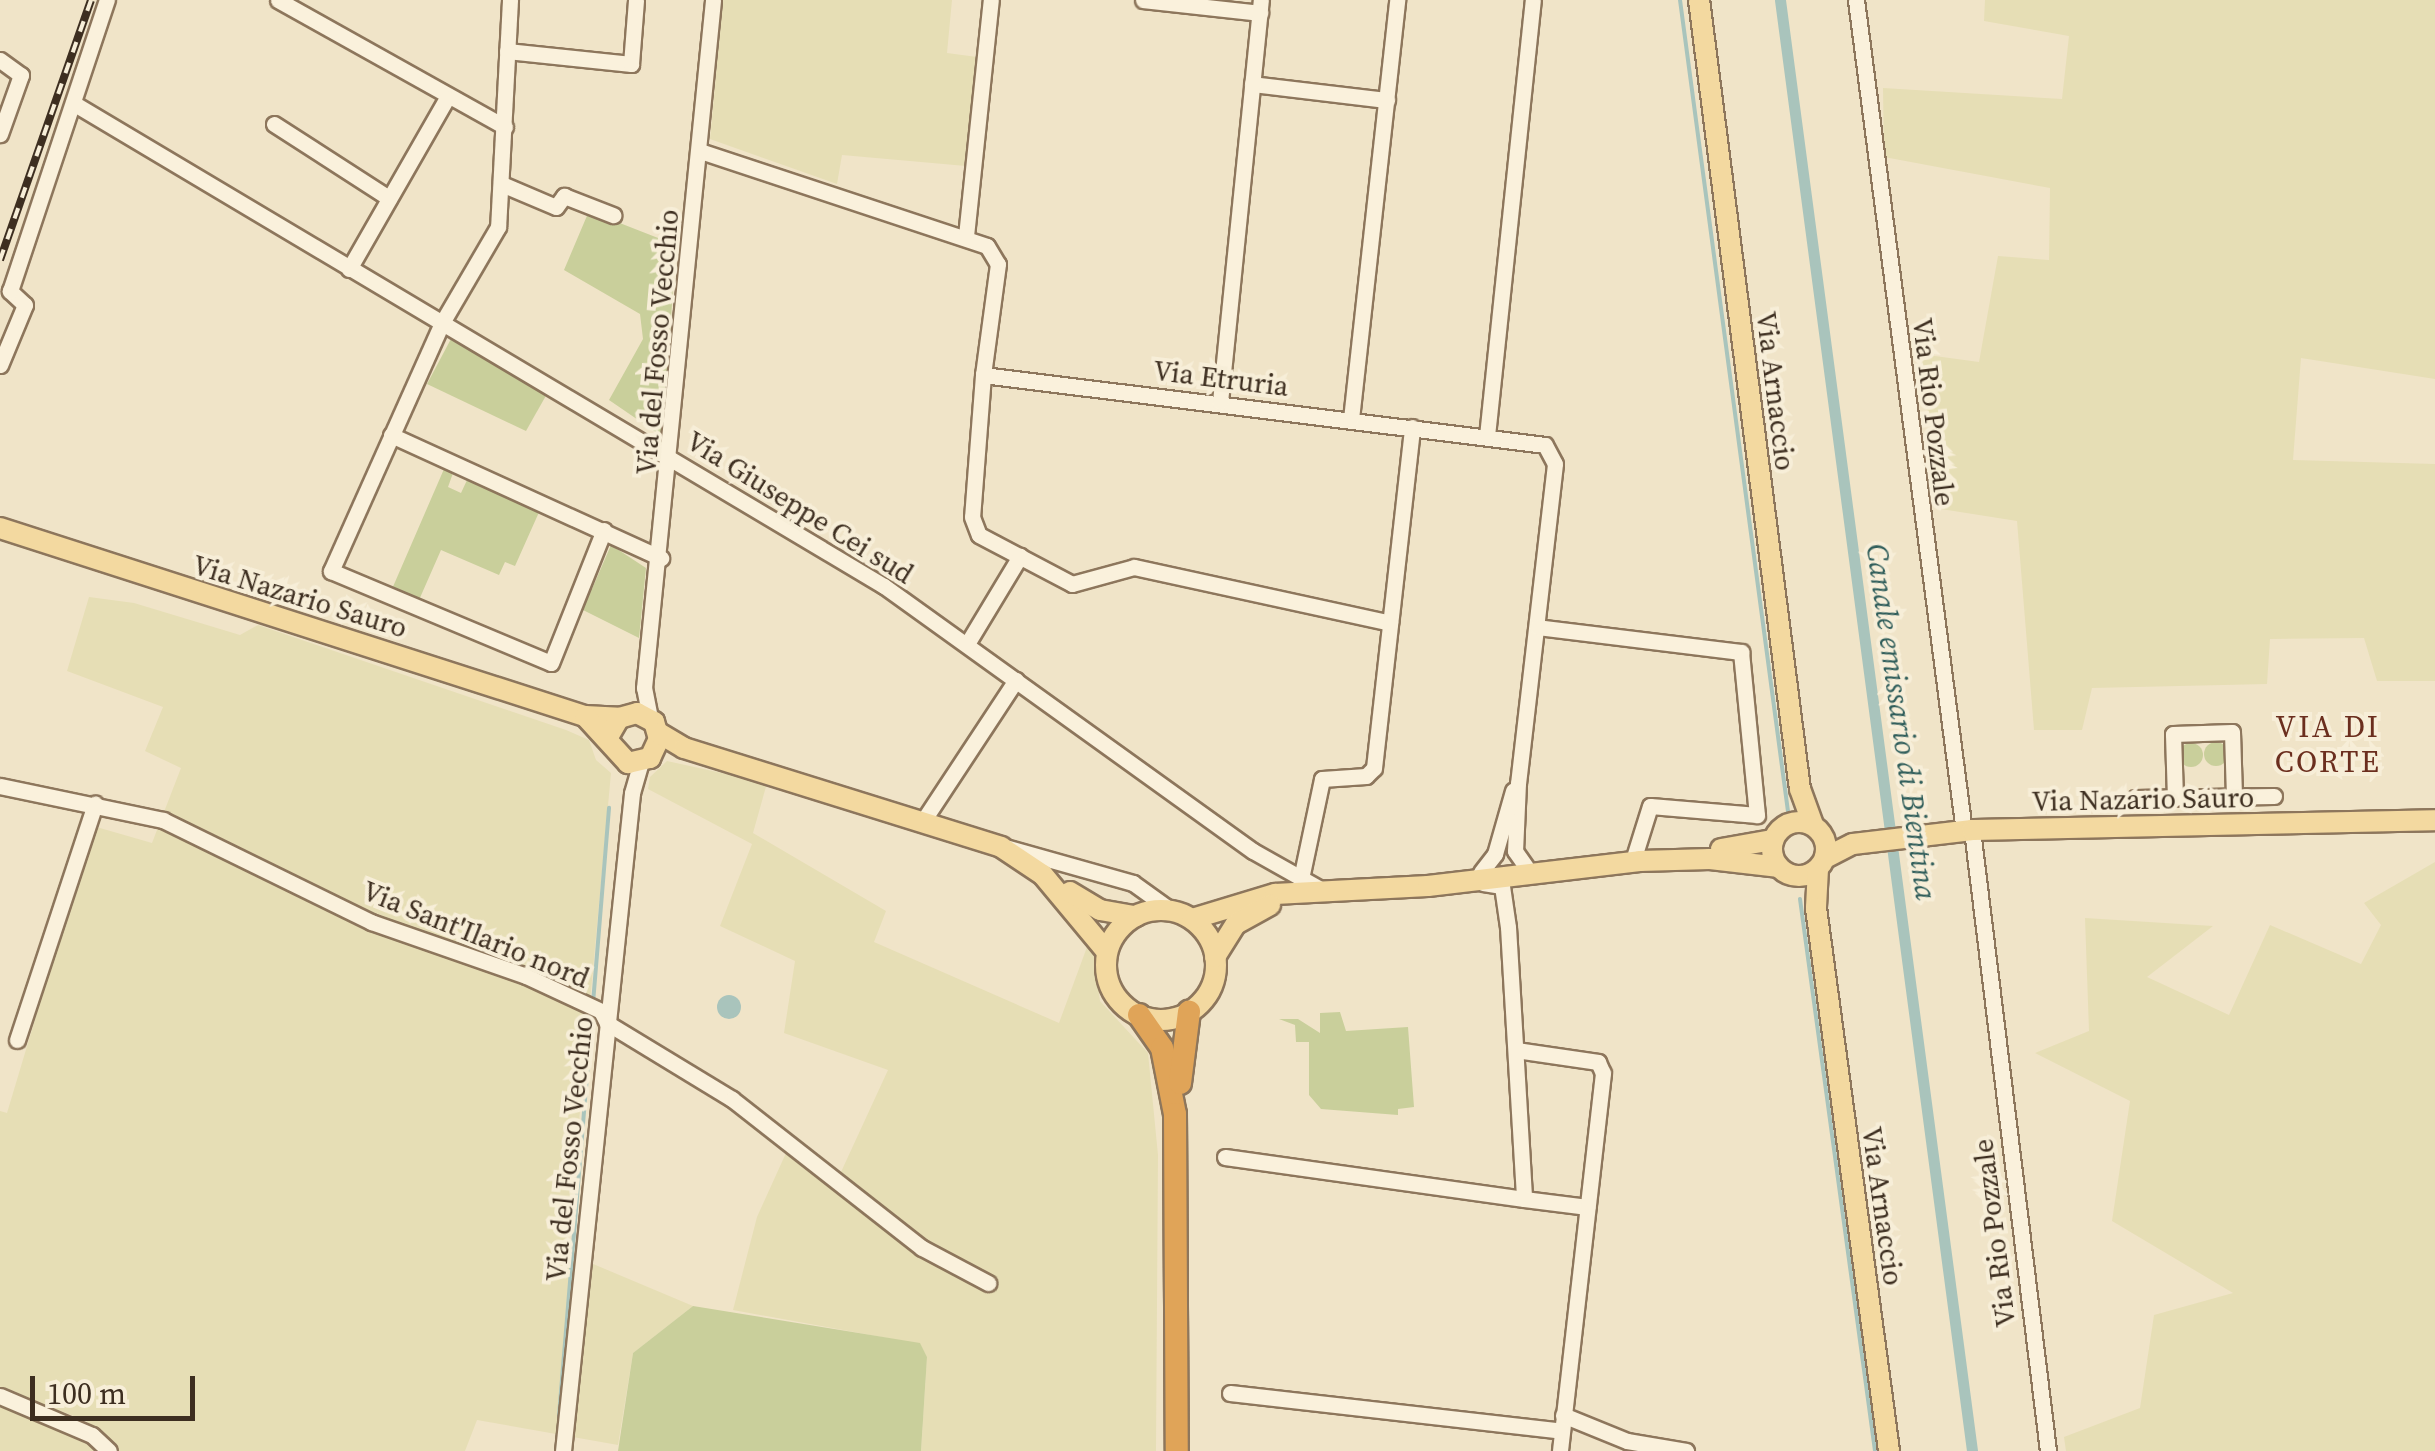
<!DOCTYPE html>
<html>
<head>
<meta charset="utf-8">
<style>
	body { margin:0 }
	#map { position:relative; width:2435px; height:1451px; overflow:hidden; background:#f0e4c8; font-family:"Source Serif 4",serif }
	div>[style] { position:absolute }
	.farmland>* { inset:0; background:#e6deb5 }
	.green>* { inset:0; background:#c9cf9b }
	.round { border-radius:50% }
	.water>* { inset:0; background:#a9c4bc }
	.stream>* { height:4px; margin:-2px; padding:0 2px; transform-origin:2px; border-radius:2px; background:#a9c4bc }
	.canal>* { height:11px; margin:-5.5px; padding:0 5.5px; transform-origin:5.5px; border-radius:5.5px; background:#a9c4bc }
	.roads { filter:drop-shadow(2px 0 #8d765c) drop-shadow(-2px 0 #8d765c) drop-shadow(0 2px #8d765c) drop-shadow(0 -2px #8d765c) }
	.minor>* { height:15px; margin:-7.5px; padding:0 7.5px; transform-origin:7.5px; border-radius:7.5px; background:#faf1dc }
	.major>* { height:20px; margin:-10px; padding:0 10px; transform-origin:10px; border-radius:10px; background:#f3d9a0 }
	.major>.ring { margin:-10px; padding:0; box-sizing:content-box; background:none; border:20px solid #f3d9a0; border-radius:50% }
	.highway>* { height:22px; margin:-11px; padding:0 11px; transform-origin:11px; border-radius:11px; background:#e0a458 }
	.rail>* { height:8px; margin-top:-4px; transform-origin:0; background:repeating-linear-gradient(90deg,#f7eed8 0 11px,#3d2e20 0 22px); box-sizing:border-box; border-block:2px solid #3d2e20 }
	span { translate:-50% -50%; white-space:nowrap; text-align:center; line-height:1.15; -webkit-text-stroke:8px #f7eed8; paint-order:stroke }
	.street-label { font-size:28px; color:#3d2e20 }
	.water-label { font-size:30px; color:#2f5d5a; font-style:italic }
	.neighbourhood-label { font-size:30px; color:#6b2e1e; letter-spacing:2.5px }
	.scale { position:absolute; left:30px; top:1376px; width:165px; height:45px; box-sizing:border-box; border:5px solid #3d2e20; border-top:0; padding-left:12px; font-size:30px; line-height:35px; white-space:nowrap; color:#3d2e20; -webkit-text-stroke:8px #f7eed8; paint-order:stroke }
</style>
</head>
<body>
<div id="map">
	<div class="farmland">
		<i style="clip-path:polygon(723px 0,952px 0,947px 53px,977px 57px,966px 166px,842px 155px,837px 184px,710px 139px)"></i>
		<i style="clip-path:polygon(1985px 0,2435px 0,2435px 379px,2301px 358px,2293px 460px,2435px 464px,2435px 681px,2377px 681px,2364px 638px,2270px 639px,2267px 684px,2092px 688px,2082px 730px,2034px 730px,2017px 521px,1941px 509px,1920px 354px,1979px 362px,1998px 256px,2049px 260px,2050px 188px,1884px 157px,1883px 88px,2062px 99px,2069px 36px,1984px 21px)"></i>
		<i style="clip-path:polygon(89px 597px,134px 603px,240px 635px,258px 625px,566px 730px,589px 740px,596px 760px,611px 773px,567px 1253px,693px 1306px,633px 1353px,618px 1445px,477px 1420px,465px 1451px,117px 1451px,85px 1420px,0 1389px,0 1111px,7px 1113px,93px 826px,152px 843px,181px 768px,145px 751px,163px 707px,67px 671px)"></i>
		<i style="clip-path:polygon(667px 761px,767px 783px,753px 833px,886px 911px,874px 942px,1059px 1023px,1087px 947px,1093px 950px,1100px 1001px,1148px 1053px,1158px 1155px,1156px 1451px,921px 1451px,927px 1357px,920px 1344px,733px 1310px,757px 1217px,786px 1153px,841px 1172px,888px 1070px,784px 1033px,795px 961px,720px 926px,752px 844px,648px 789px,650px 777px)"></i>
		<i style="clip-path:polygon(2435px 862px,2435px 1451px,2066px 1451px,2064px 1437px,2140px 1408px,2154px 1315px,2233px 1293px,2112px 1221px,2130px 1101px,2035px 1053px,2089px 1031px,2085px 918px,2213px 926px,2147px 977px,2229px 1015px,2270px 925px,2361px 964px,2381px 925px,2364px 903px)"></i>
		<i style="clip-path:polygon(0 1402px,81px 1437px,95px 1451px,0 1451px)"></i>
	</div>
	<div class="green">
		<i style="clip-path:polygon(589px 211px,676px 245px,663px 437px,609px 400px,643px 339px,640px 314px,564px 270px)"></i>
		<i style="clip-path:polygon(452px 337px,548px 392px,526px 431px,427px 384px)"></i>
		<i style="clip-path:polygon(444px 469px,453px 473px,448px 487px,461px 493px,468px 478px,540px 510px,515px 566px,505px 562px,499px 575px,441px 550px,419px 600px,392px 589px)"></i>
		<i style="clip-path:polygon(611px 545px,646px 568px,639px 638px,577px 607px,586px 587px,592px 589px)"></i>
		<i class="round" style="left:2204px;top:742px;width:24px;height:24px"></i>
		<i class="round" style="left:2179px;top:743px;width:24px;height:24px"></i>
		<i style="clip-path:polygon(1340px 1012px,1346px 1031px,1408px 1027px,1414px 1107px,1398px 1109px,1398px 1115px,1321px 1109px,1309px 1095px,1309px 1042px,1296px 1042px,1295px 1025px,1279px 1019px,1298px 1019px,1320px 1033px,1320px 1013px)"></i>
		<i style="clip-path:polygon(693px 1306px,920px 1343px,927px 1357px,921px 1451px,618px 1451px,633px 1353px)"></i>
	</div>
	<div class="water">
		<i class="round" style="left:717px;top:995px;width:24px;height:24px"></i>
	</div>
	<div class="stream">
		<i style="left:1680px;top:0;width:819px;rotate:82.42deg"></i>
		<i style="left:1800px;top:899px;width:557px;rotate:82.26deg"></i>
		<i style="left:593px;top:1003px;width:196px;rotate:-85.3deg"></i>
		<i style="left:559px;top:1416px;width:405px;rotate:-85.3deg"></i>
	</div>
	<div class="canal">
		<i style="left:1780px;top:0;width:1464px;rotate:82.46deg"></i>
	</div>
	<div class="roads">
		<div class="minor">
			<i style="left:278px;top:0;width:260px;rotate:29.2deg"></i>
			<i style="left:510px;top:0;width:227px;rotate:93deg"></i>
			<i style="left:498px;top:227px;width:111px;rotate:120.3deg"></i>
			<i style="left:442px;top:323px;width:272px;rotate:114.1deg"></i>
			<i style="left:331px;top:571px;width:238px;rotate:22.7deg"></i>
			<i style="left:551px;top:663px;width:143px;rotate:-68.3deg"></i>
			<i style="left:1143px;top:0;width:118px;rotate:6.3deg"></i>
			<i style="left:1856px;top:0;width:838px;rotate:82.6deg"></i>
			<i style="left:507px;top:51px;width:125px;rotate:6deg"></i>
			<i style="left:631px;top:64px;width:64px;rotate:-85.5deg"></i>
			<i style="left:0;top:60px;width:26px;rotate:36deg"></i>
			<i style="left:21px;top:75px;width:63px;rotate:109.6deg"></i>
			<i style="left:1252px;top:84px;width:136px;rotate:6.8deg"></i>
			<i style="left:73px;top:103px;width:944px;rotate:30.78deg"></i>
			<i style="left:884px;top:586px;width:454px;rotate:35.7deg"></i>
			<i style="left:1253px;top:851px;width:81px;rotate:29.4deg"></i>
			<i style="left:274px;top:124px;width:137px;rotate:32.8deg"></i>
			<i style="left:700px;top:151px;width:302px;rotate:18.3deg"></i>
			<i style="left:987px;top:246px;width:21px;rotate:59deg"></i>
			<i style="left:998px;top:264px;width:112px;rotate:97.7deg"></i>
			<i style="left:983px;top:375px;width:566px;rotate:7.1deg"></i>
			<i style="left:1545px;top:445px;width:21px;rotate:62deg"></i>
			<i style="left:1555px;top:464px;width:321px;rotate:96.6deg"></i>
			<i style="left:1518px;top:783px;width:68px;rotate:92.5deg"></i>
			<i style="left:1515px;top:851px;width:19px;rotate:55deg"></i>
			<i style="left:504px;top:185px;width:56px;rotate:22.9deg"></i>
			<i style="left:556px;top:207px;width:14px;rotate:-54deg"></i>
			<i style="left:564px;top:196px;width:53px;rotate:21.2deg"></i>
			<i style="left:966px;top:236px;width:237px;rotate:-84deg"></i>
			<i style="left:349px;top:269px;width:197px;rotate:-60.2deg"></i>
			<i style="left:0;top:365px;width:65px;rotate:-67.4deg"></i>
			<i style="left:25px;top:305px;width:21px;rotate:-137deg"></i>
			<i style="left:10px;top:291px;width:307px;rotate:-71.6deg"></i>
			<i style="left:983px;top:375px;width:142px;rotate:94.4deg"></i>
			<i style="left:972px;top:517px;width:19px;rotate:69deg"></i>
			<i style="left:979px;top:535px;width:105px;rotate:27.8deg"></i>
			<i style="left:1072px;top:584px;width:64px;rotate:-15.3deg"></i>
			<i style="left:1134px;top:567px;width:262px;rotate:12.3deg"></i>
			<i style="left:1220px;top:402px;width:404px;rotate:-84.2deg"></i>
			<i style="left:1351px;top:419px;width:422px;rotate:-83.7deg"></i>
			<i style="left:391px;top:435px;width:297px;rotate:24.5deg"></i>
			<i style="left:1487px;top:436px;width:438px;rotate:-84deg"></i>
			<i style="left:1537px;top:627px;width:206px;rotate:7deg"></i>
			<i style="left:1741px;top:652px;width:164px;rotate:84.4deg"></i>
			<i style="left:1757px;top:815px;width:107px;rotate:-175.2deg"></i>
			<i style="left:1650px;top:806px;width:50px;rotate:107.4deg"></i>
			<i style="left:967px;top:644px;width:103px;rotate:-58.9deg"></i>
			<i style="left:650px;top:718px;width:31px;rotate:-101deg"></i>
			<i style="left:644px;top:688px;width:691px;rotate:-84.27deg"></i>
			<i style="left:0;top:786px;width:167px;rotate:11.8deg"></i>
			<i style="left:163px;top:820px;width:232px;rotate:26.1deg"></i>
			<i style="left:371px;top:922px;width:164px;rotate:19.2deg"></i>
			<i style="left:526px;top:976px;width:83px;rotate:25deg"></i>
			<i style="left:601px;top:1011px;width:13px;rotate:63deg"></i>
			<i style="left:607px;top:1023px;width:146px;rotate:31.3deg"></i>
			<i style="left:732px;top:1099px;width:241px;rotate:38.1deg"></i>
			<i style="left:922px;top:1248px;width:75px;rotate:27.9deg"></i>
			<i style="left:2135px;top:798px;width:139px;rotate:-0.8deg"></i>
			<i style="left:2175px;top:798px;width:64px;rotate:-91.8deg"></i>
			<i style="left:2173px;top:734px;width:59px;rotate:-1.9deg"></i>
			<i style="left:2232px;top:732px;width:65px;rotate:88.2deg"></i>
			<i style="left:923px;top:821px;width:169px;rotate:-56.6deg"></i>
			<i style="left:1972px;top:830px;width:626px;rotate:83.02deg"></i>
			<i style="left:1005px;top:847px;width:133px;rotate:15.7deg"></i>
			<i style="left:1133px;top:883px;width:48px;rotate:35.7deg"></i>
			<i style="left:1481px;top:872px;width:23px;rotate:-52deg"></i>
			<i style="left:1495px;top:854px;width:66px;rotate:-74.1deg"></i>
			<i style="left:1302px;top:874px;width:97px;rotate:-78.1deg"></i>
			<i style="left:1322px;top:779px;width:44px;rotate:-3.9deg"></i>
			<i style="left:1366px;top:776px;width:11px;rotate:-45deg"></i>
			<i style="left:1374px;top:768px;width:343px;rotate:-83.6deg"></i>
			<i style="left:1483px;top:883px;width:19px;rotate:9deg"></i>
			<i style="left:1502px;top:886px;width:41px;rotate:81.7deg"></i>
			<i style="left:1508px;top:927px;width:272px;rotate:86.6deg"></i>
			<i style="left:1524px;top:1199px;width:64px;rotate:7.2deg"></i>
			<i style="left:17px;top:1040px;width:249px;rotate:-71.7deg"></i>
			<i style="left:1516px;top:1050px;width:83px;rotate:8.3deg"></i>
			<i style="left:1598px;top:1062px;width:12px;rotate:66deg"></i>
			<i style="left:1603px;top:1073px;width:380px;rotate:96.5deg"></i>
			<i style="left:1225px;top:1157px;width:302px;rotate:8deg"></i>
			<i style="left:1230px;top:1393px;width:334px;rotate:6.5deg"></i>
			<i style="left:0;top:1396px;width:100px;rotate:23deg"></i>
			<i style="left:92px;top:1435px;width:23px;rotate:43deg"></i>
			<i style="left:1563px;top:1415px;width:69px;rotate:22.1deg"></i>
			<i style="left:1627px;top:1441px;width:60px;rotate:9.6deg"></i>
			<i style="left:563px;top:1451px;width:662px;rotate:-84.01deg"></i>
			<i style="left:632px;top:793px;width:32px;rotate:-74deg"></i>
		</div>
		<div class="major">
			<i style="left:1699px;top:0;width:795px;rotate:82.71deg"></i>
			<i style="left:1800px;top:789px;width:38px;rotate:70deg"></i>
			<i style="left:0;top:528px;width:614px;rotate:17.82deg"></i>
			<i style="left:585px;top:716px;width:34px;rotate:3deg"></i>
			<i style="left:585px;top:716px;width:64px;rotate:47.5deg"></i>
			<i style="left:628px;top:763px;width:23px;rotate:-13deg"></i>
			<i style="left:650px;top:758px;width:21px;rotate:-65deg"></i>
			<i style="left:659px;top:739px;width:18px;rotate:-106deg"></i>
			<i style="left:654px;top:722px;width:19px;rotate:-152deg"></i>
			<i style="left:637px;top:713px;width:19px;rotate:164deg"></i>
			<i style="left:619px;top:718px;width:20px;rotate:120deg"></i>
			<i style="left:659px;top:733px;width:29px;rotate:31deg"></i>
			<i style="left:684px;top:748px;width:332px;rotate:17.3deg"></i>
			<i style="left:1001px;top:847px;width:50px;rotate:33.7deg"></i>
			<i style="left:1043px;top:875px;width:100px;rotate:50.3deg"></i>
			<i class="ring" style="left:1772px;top:822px;width:34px;height:34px"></i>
			<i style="left:1721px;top:849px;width:53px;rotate:-9.8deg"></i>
			<i style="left:1825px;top:858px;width:31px;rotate:-27deg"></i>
			<i style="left:1853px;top:844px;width:120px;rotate:-6.7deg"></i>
			<i style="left:1972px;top:830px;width:463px;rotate:-1.2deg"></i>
			<i style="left:1818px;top:869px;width:39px;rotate:93deg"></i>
			<i style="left:1816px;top:908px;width:548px;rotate:82.34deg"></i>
			<i style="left:1070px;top:892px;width:35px;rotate:31deg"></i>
			<i style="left:1100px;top:910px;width:36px;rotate:10deg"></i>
			<i class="ring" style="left:1106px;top:910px;width:90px;height:90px"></i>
			<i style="left:1192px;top:919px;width:87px;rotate:-16.8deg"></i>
			<i style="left:1275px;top:894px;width:153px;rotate:-3deg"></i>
			<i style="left:1428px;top:886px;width:213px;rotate:-6.7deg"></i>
			<i style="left:1640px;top:861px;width:70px;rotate:-1.6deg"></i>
			<i style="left:1710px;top:859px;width:69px;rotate:6.6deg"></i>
			<i style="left:1215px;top:957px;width:39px;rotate:-58deg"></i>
			<i style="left:1236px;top:924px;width:39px;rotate:-29deg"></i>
		</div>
		<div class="highway">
			<i style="left:1139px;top:1015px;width:40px;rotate:55.1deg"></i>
			<i style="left:1162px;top:1048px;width:67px;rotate:78.9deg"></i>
			<i style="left:1175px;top:1114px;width:337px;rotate:89.7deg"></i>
			<i style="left:1180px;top:1083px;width:72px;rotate:-82.8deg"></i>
		</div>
	</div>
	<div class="rail">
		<i style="left:0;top:260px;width:275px;rotate:-70.7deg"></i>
	</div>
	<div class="street-label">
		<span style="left:657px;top:342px;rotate:-85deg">Via del Fosso Vecchio</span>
		<span style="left:1221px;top:378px;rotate:7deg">Via Etruria</span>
		<span style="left:1776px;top:391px;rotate:83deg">Via Arnaccio</span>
		<span style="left:1934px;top:412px;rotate:83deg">Via Rio Pozzale</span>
		<span style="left:800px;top:507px;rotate:32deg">Via Giuseppe Cei sud</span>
		<span style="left:300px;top:596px;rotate:17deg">Via Nazario Sauro</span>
		<span style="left:2143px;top:799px;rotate:-1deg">Via Nazario Sauro</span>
		<span style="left:476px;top:934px;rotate:22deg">Via Sant'Ilario nord</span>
		<span style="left:569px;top:1149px;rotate:-84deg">Via del Fosso Vecchio</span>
		<span style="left:1883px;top:1206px;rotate:82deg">Via Arnaccio</span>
		<span style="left:1994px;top:1233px;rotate:-97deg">Via Rio Pozzale</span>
	</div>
	<div class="water-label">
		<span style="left:1901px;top:722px;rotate:82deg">Canale emissario di Bientina</span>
	</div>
	<div class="neighbourhood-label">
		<span style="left:2328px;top:744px">VIA DI<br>CORTE</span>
	</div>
	<div class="scale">100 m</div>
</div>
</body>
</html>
